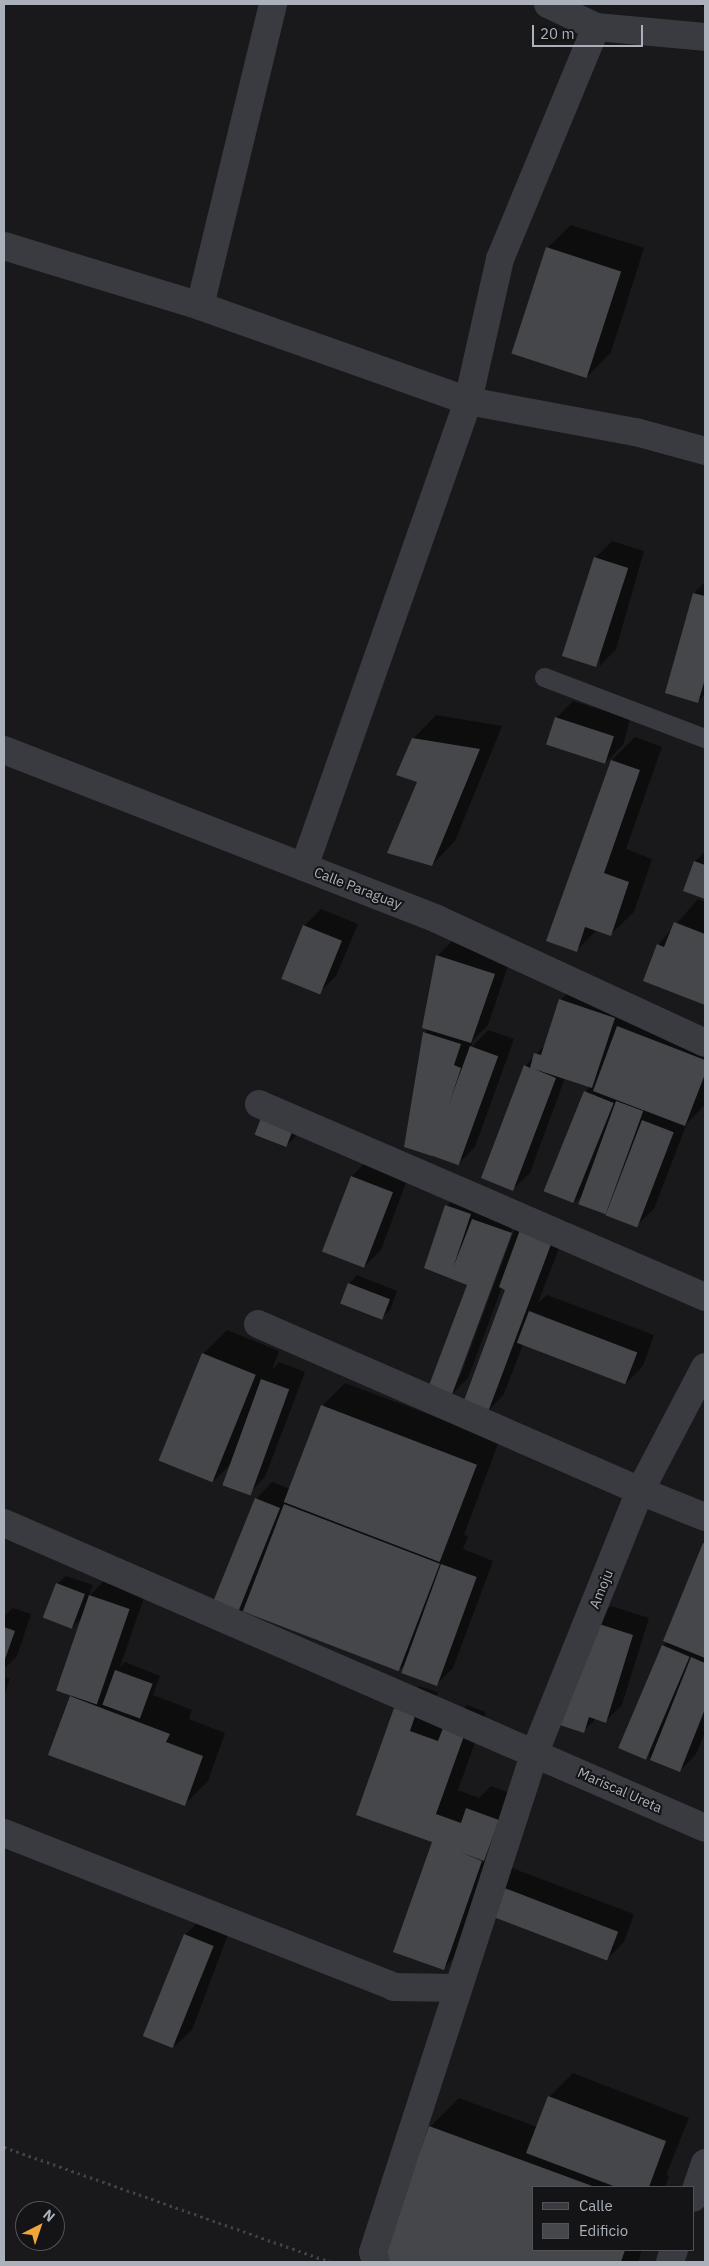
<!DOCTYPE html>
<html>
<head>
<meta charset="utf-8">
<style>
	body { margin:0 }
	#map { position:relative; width:709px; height:2266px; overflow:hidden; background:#19191b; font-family:"IBM Plex Sans",sans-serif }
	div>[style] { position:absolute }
	.shadow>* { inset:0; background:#0007 }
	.building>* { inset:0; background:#45474b; transform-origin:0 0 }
	.path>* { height:3px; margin-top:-1.5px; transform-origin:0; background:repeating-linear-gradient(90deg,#404247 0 2.5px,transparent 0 6.5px) }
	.service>* { height:19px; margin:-9.5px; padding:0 9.5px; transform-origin:9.5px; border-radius:9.5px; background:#3a3b40 }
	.minor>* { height:28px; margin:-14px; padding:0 14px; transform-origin:14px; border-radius:14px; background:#3a3b40 }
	span { translate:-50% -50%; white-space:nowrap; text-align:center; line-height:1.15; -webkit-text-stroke:4px #141416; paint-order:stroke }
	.street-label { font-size:14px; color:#abb1ba }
	.frame { position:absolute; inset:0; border:5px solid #abb1ba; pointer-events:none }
	.legend { position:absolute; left:532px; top:2186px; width:162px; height:65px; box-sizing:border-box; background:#141416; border:1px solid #505358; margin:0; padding:6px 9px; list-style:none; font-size:15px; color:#abb1ba }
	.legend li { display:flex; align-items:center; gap:10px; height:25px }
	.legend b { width:25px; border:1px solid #505358 }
	.north { position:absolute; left:15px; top:2201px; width:50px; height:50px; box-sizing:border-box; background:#141416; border:1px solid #505358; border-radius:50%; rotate:41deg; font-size:14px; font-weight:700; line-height:20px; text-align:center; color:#abb1ba }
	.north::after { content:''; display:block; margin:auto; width:18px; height:22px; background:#f0a63b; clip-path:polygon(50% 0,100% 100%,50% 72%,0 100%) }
	.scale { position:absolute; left:532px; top:25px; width:111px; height:22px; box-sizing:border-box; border:2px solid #abb1ba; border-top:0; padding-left:6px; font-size:15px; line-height:18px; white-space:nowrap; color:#abb1ba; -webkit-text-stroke:4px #141416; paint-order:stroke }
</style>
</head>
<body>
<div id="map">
	<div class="shadow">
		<i style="clip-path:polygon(698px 4px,705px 4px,705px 8px)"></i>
		<i style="clip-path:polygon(571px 225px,644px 248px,611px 352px,588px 376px,547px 248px)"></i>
		<i style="clip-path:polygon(612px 541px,644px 551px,616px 649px,600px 666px,595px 558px)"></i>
		<i style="clip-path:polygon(705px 582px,705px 694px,698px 701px,694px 593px)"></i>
		<i style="clip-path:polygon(573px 701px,630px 719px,623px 745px,606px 762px,556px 718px)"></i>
		<i style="clip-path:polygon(436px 715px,502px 726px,455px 841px,432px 865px,413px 739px)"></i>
		<i style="clip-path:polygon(635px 737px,662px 747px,626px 849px,652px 859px,634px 912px,610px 935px,597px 930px,576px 951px,548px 941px,612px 760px)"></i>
		<i style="clip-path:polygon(705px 852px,705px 897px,685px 890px,695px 861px)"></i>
		<i style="clip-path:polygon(698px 899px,705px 902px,705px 1004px,644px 980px,658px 945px)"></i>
		<i style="clip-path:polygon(321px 909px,358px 924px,336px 976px,319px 993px,304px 926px)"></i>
		<i style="clip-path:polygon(454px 939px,511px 957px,488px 1025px,473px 1040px,470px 1049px,488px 1030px,514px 1039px,475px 1147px,458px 1164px,406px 1146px,424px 1033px,429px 1029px,437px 956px)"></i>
		<i style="clip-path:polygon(577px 983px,705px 1028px,705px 1105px,687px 1123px,654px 1209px,637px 1225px,610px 1207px,604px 1213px,583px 1195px,575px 1202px,585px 1092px,591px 1086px,565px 1078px,530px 1173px,513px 1189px,525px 1066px,547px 1043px,561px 1000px)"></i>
		<i style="clip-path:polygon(301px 1121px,295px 1137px,286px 1146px,256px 1135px)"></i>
		<i style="clip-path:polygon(369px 1159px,409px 1175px,381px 1250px,364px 1267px,324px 1251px,352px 1176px)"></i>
		<i style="clip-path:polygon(evenodd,463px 1189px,569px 1222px,538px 1303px,547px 1295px,654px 1335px,643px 1366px,626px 1383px,523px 1344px,504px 1394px,488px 1411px,507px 1289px,502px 1287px,468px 1378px,451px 1395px,469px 1284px,426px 1267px,447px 1206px,463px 1189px,513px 1227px,515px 1228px,460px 1377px,457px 1377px,513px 1227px)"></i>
		<i style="clip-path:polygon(357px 1275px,397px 1291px,390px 1310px,381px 1318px,349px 1284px)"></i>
		<i style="clip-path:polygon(227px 1330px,279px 1351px,272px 1370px,279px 1362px,305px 1372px,265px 1477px,248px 1494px,230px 1465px,214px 1481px,203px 1354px)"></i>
		<i style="clip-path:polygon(345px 1383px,499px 1441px,464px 1535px,468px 1536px,463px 1549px,493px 1561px,453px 1668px,436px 1685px,405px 1664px,399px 1670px,243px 1610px,239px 1614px,256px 1499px,272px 1482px,291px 1489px,322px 1406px)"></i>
		<i style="clip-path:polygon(705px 1542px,705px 1732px,696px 1754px,680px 1771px,655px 1753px,649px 1759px,663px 1646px,667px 1641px,665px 1640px)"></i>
		<i style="clip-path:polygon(66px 1576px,93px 1585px,89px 1596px,107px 1578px,146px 1592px,120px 1667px,125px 1662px,160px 1676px,153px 1695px,192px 1710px,189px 1719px,225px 1733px,208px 1781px,184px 1805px,72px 1697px,83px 1617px,72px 1627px,57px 1584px)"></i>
		<i style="clip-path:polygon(611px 1606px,649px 1618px,622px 1705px,605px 1722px,596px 1719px,583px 1731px,594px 1623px)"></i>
		<i style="clip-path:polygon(13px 1608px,31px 1614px,17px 1656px,4px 1669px,4px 1616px)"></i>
		<i style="clip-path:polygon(4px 1677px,10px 1679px,4px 1696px)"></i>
		<i style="clip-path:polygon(419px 1686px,438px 1692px,432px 1707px,456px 1716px,467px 1705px,486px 1712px,458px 1790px,479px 1798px,491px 1786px,521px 1797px,467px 1945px,443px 1969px,433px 1842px,395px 1709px)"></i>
		<i style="clip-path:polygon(512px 1868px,634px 1914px,624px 1942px,607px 1959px,495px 1884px)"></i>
		<i style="clip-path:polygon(202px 1918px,230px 1929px,192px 2030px,175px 2046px,185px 1935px)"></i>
		<i style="clip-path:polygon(573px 2073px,689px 2118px,666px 2175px,669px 2176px,665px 2187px,533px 2187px,533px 2250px,642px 2250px,638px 2262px,388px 2262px,430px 2127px,459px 2098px,537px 2127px,550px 2096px)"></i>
	</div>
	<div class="building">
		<i style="left:546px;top:247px;width:79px;height:112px;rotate:18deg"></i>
		<i style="left:594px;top:557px;width:36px;height:104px;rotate:18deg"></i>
		<i style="clip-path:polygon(693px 593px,705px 596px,705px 679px,698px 703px,665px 693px)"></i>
		<i style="left:555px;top:717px;width:62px;height:29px;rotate:18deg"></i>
		<i style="clip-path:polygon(412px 738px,480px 749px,432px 866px,387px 853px,417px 782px,396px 775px)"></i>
		<i style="clip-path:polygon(611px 760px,640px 770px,604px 873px,629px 882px,611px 936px,585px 927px,577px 952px,546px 941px)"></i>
		<i style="clip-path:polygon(694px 861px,705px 865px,705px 899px,683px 891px)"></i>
		<i style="clip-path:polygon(674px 922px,705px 934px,705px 1005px,643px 981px,657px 944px,664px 947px)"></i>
		<i style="left:303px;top:925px;width:42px;height:58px;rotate:22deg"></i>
		<i style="clip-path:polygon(436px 955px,495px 974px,471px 1043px,422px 1028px)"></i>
		<i style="clip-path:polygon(559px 999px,615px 1018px,592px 1088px,534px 1069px,556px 1078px,513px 1191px,481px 1178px,524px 1065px,530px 1068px,534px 1053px,541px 1055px)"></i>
		<i style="clip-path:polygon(617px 1026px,705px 1060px,705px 1074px,685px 1126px,593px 1091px)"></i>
		<i style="clip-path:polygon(423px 1032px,461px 1044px,454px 1065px,461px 1068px,432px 1156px,404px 1147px)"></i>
		<i style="left:470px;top:1046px;width:30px;height:116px;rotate:20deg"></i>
		<i style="left:584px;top:1091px;width:32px;height:108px;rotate:22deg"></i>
		<i style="left:616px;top:1101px;width:29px;height:110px;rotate:20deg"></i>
		<i style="left:261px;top:1118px;width:34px;height:18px;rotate:21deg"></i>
		<i style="left:642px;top:1120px;width:34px;height:102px;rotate:21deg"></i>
		<i style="left:351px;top:1176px;width:45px;height:81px;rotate:21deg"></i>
		<i style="clip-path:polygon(445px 1205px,471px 1214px,453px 1268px,472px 1219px,512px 1233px,451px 1397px,428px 1388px,467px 1285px,424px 1268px)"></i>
		<i style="clip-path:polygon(521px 1227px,553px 1239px,488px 1412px,463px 1403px,505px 1290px,499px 1287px)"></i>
		<i style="left:348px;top:1283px;width:45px;height:22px;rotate:21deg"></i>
		<i style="left:529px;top:1311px;width:116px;height:34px;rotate:21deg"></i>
		<i style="left:202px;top:1353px;width:58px;height:116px;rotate:22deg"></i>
		<i style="left:261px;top:1379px;width:30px;height:113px;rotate:20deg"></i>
		<i style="left:321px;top:1405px;width:167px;height:104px;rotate:21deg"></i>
		<i style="left:255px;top:1498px;width:27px;height:116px;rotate:22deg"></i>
		<i style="left:284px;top:1504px;width:167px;height:115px;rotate:21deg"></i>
		<i style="clip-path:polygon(703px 1543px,705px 1544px,705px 1658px,663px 1641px)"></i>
		<i style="left:441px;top:1564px;width:38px;height:116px;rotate:20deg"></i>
		<i style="left:56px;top:1583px;width:31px;height:37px;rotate:21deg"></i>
		<i style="left:89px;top:1595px;width:43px;height:101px;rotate:19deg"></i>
		<i style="clip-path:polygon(593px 1622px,633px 1635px,606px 1723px,589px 1717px,584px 1733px,560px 1725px)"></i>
		<i style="clip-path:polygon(4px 1627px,15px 1631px,4px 1662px)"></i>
		<i style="left:662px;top:1645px;width:30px;height:112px;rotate:23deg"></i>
		<i style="clip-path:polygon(691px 1657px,705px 1663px,705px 1709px,680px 1772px,650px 1760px)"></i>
		<i style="left:115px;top:1670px;width:40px;height:37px;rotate:20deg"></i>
		<i style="clip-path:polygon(70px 1696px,170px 1734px,166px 1742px,203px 1756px,185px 1806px,48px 1755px)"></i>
		<i style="clip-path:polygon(394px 1708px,415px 1716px,410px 1731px,438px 1741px,443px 1728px,464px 1736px,436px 1814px,461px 1823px,466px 1808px,499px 1820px,484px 1861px,460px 1852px,482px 1861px,444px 1970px,393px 1952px,432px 1842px,356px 1815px)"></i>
		<i style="left:494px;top:1884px;width:133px;height:31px;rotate:21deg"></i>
		<i style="left:184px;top:1934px;width:32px;height:110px;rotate:22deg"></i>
		<i style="clip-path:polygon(548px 2096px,666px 2141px,649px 2187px,616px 2187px,526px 2153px)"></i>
		<i style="clip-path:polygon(429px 2126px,595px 2187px,533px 2187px,533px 2250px,625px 2250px,621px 2262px,386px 2262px,383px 2253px)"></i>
	</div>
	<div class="path">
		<i style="left:4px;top:2147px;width:347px;rotate:19.4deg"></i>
	</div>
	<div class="service">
		<i style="left:544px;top:677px;width:172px;rotate:20.8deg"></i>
	</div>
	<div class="minor">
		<i style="left:548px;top:4px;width:53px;rotate:25.6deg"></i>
		<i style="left:596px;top:27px;width:109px;rotate:5.2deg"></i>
		<i style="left:4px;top:246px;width:205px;rotate:17deg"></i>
		<i style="left:200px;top:306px;width:284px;rotate:19.5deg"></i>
		<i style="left:468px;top:401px;width:171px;rotate:10.5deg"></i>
		<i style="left:636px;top:432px;width:72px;rotate:15.4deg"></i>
		<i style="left:200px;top:306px;width:311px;rotate:-76.4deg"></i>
		<i style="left:4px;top:750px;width:465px;rotate:21.3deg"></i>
		<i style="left:437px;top:919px;width:295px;rotate:24.8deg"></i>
		<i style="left:304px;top:867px;width:494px;rotate:-70.6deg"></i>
		<i style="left:468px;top:401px;width:146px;rotate:-77.3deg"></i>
		<i style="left:500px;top:259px;width:251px;rotate:-67.5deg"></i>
		<i style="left:259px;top:1104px;width:486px;rotate:23.4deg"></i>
		<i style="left:258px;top:1324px;width:417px;rotate:23.6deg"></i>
		<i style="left:640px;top:1491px;width:140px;rotate:-62.3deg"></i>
		<i style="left:4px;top:1523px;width:764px;rotate:23.51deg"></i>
		<i style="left:4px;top:1833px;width:419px;rotate:21.5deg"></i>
		<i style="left:394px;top:1987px;width:63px;rotate:0.9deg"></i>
		<i style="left:693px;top:2198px;width:37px;rotate:-71deg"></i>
		<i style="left:376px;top:2262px;width:10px;rotate:-107deg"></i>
		<i style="left:373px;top:2252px;width:526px;rotate:-72.05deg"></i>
		<i style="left:535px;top:1752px;width:281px;rotate:-68.1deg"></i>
		<i style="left:640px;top:1491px;width:70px;rotate:21.8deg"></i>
		<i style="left:670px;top:2262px;width:13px;rotate:-72deg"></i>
	</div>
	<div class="street-label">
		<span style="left:358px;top:888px;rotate:21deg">Calle Paraguay</span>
		<span style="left:601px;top:1589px;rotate:-68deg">Amoju</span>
		<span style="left:620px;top:1790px;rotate:24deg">Mariscal Ureta</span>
	</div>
	<div class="frame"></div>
	<ul class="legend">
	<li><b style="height:6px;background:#3a3b40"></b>Calle</li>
	<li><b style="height:14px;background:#45474b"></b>Edificio</li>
	</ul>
	<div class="north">N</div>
	<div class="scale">20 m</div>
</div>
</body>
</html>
